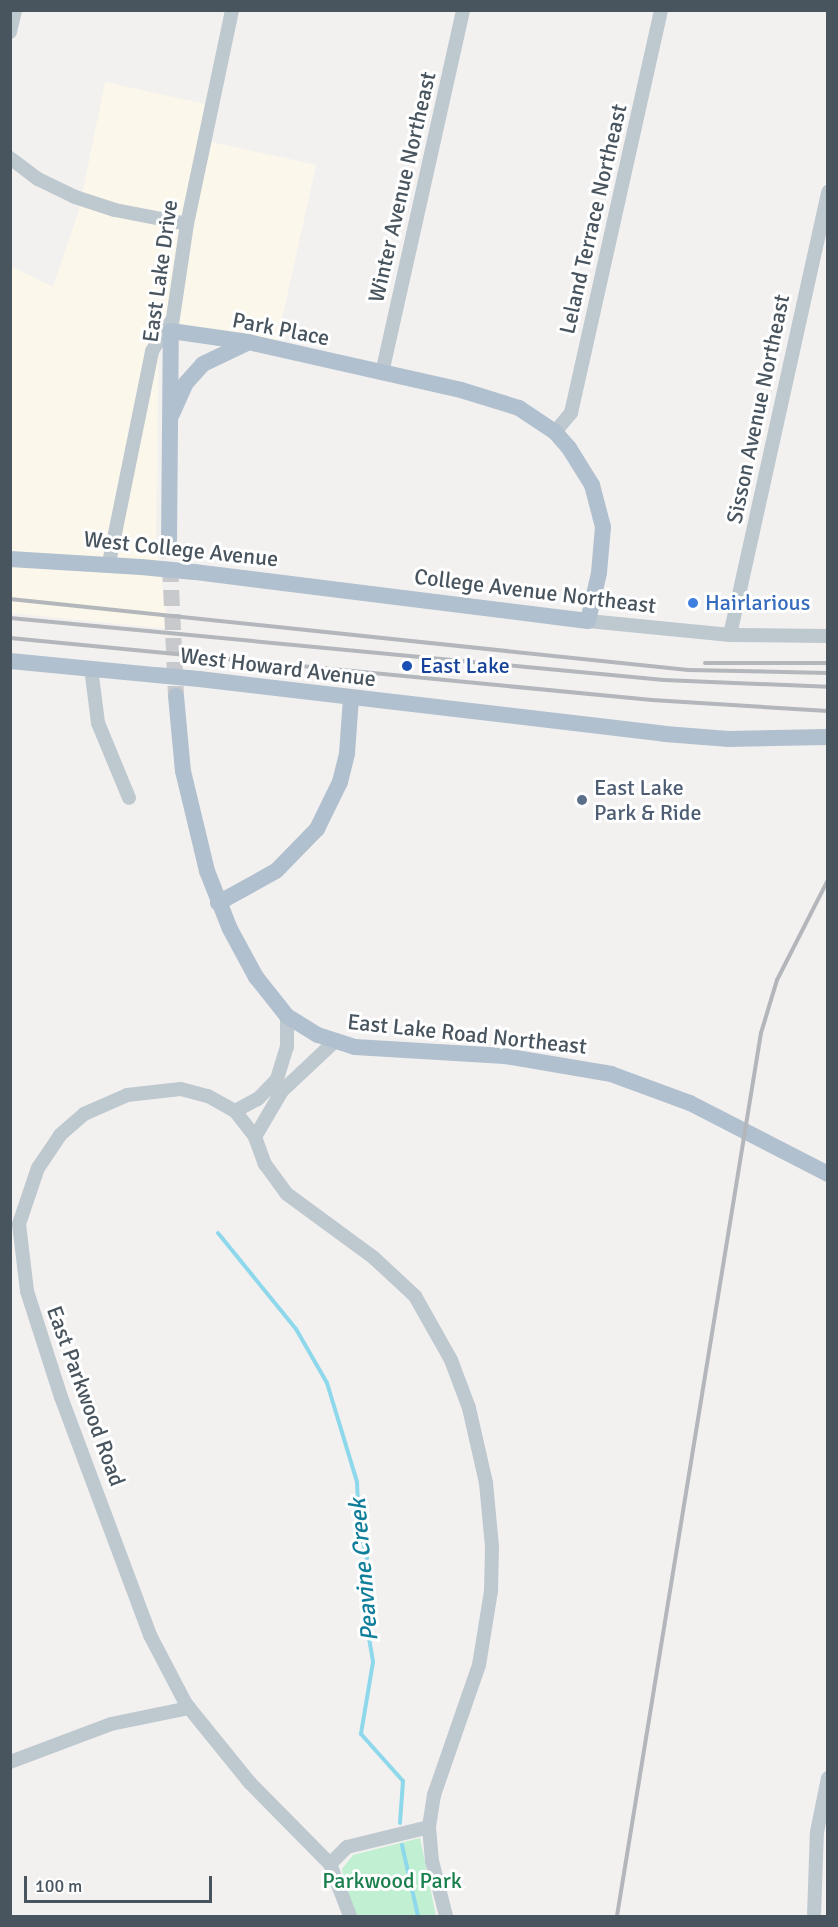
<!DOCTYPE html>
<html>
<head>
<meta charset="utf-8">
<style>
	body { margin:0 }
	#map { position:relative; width:838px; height:1927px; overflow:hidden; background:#f3f0f0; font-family:Signika,sans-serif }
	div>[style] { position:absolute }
	.commercial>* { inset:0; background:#fcf7eb }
	.green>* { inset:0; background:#c0efd2 }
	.stream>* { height:4px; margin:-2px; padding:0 2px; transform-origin:2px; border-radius:2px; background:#8ed8eb }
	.major-tunnel>* { height:16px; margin-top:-8px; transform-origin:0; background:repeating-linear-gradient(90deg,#c8c9cc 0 16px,transparent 0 24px) }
	.minor>* { height:14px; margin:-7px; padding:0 7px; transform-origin:7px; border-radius:7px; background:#bec8cf }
	.major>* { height:16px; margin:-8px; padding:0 8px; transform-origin:8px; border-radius:8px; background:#b1c0ce }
	.rail>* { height:4px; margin:-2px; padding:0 2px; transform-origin:2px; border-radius:2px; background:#b3b6ba }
	.major-bridge>* { height:16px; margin:-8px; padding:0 8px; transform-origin:8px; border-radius:8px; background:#b1c0ce }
	.dots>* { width:16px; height:16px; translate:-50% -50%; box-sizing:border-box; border:3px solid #fff; border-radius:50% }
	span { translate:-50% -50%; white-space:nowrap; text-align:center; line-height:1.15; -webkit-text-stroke:6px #fff; paint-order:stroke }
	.street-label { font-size:22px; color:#48545e }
	.shop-label { font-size:22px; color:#366cbe }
	.left { translate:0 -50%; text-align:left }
	.transit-label { font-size:22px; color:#164399 }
	.service-label { font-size:22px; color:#4e5e75 }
	.park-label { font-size:22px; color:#197f4c }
	.water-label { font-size:24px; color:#0f7e9b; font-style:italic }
	.frame { position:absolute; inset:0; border:12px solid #48545e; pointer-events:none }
	.scale { position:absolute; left:24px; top:1876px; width:188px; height:27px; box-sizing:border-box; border:3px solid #48545e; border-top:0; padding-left:8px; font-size:18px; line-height:21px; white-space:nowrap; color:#48545e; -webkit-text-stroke:4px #fff; paint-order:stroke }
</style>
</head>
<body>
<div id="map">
	<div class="commercial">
		<i style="clip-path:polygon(105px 82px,205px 104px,198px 139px,316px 165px,275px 351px,159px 330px,156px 545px,169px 629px,11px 613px,11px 266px,53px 287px,79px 210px)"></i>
	</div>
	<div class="green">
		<i style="clip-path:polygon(420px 1838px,436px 1916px,353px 1916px,342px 1869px,353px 1855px)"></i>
	</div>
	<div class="stream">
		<i style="left:218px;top:1233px;width:124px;rotate:50.9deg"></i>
		<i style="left:296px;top:1329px;width:62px;rotate:60.1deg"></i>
		<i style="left:327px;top:1383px;width:103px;rotate:73.1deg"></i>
		<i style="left:357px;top:1482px;width:46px;rotate:87.5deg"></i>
		<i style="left:359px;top:1528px;width:30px;rotate:75deg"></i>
		<i style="left:367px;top:1557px;width:34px;rotate:100deg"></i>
		<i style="left:361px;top:1590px;width:73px;rotate:80.5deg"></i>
		<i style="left:373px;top:1662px;width:73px;rotate:99.5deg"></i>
		<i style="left:361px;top:1734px;width:63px;rotate:48.2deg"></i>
		<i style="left:403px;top:1781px;width:42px;rotate:94.1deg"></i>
		<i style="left:402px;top:1845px;width:73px;rotate:77.3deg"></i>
	</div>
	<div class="major-tunnel">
		<i style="left:169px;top:542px;width:154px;rotate:87.4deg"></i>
	</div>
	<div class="minor">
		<i style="left:10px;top:32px;width:23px;rotate:-77deg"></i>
		<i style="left:10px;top:158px;width:35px;rotate:37deg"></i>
		<i style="left:38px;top:179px;width:41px;rotate:25.9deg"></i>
		<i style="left:75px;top:197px;width:42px;rotate:18deg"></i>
		<i style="left:115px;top:210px;width:73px;rotate:11deg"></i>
		<i style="left:171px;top:331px;width:108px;rotate:-81.5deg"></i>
		<i style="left:187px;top:224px;width:219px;rotate:-78.1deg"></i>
		<i style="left:382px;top:373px;width:372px;rotate:-77.4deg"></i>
		<i style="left:555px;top:432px;width:25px;rotate:-50deg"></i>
		<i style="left:571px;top:413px;width:413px;rotate:-77.4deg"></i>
		<i style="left:109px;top:563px;width:216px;rotate:-78.5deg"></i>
		<i style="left:152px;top:351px;width:35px;rotate:-57deg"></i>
		<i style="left:588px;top:621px;width:143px;rotate:5.6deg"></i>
		<i style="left:730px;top:635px;width:98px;rotate:0.6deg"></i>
		<i style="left:730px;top:635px;width:454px;rotate:-77.5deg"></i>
		<i style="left:91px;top:668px;width:55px;rotate:82.7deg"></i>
		<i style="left:98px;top:723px;width:81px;rotate:67.5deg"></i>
		<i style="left:235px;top:1111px;width:26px;rotate:-28deg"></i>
		<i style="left:258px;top:1099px;width:28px;rotate:-46deg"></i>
		<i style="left:277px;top:1079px;width:34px;rotate:-73deg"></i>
		<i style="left:287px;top:1047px;width:31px;rotate:-90deg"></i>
		<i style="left:255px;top:1137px;width:53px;rotate:-59.6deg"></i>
		<i style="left:282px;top:1091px;width:71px;rotate:-43.3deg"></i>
		<i style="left:10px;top:1762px;width:108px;rotate:-20.6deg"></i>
		<i style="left:111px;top:1724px;width:80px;rotate:-11.6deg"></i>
		<i style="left:330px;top:1864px;width:24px;rotate:-45deg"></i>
		<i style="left:347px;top:1847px;width:84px;rotate:-13.7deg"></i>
		<i style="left:350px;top:1916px;width:56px;rotate:-111deg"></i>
		<i style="left:330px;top:1864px;width:114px;rotate:-134.6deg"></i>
		<i style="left:250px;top:1783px;width:102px;rotate:-129deg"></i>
		<i style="left:186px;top:1704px;width:78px;rotate:-117.6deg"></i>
		<i style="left:150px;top:1635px;width:254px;rotate:-110.5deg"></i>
		<i style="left:61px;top:1397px;width:111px;rotate:-107.8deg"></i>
		<i style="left:27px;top:1291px;width:67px;rotate:-96.8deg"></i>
		<i style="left:19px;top:1224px;width:59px;rotate:-71.3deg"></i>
		<i style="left:38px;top:1168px;width:40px;rotate:-56deg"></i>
		<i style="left:60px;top:1135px;width:32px;rotate:-41deg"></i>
		<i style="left:84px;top:1114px;width:47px;rotate:-23.8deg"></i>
		<i style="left:127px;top:1095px;width:54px;rotate:-6.3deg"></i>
		<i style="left:181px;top:1089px;width:28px;rotate:15deg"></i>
		<i style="left:208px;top:1096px;width:31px;rotate:29deg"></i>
		<i style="left:235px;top:1111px;width:33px;rotate:52deg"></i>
		<i style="left:255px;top:1137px;width:29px;rotate:70deg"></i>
		<i style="left:265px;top:1164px;width:37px;rotate:54deg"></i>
		<i style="left:287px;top:1194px;width:108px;rotate:36.3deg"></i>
		<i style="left:374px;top:1258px;width:56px;rotate:42.8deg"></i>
		<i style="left:415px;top:1296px;width:73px;rotate:60.6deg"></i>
		<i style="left:451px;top:1360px;width:51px;rotate:69.4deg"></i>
		<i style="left:469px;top:1408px;width:77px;rotate:77.2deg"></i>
		<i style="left:486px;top:1483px;width:64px;rotate:84.6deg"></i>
		<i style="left:492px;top:1547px;width:44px;rotate:91.3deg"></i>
		<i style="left:491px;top:1591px;width:75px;rotate:99.2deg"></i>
		<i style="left:479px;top:1665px;width:138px;rotate:109.1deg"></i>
		<i style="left:434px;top:1795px;width:32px;rotate:99deg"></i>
		<i style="left:429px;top:1827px;width:34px;rotate:85deg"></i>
		<i style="left:432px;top:1861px;width:57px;rotate:75.7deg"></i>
		<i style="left:814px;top:1916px;width:84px;rotate:-88deg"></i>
		<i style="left:817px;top:1832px;width:55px;rotate:-78.5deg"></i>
	</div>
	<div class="major">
		<i style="left:172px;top:414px;width:34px;rotate:-66deg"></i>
		<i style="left:186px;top:383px;width:25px;rotate:-48deg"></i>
		<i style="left:203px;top:364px;width:47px;rotate:-25.5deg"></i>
		<i style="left:169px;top:542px;width:211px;rotate:-89.5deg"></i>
		<i style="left:171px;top:331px;width:78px;rotate:8.1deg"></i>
		<i style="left:248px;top:342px;width:218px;rotate:12.7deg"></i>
		<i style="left:461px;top:390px;width:61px;rotate:17.2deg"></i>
		<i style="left:519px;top:408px;width:43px;rotate:33.7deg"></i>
		<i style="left:555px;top:432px;width:21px;rotate:49deg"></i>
		<i style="left:569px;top:448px;width:44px;rotate:58.1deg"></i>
		<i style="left:592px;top:485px;width:43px;rotate:75.3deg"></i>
		<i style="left:603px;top:527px;width:46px;rotate:95deg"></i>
		<i style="left:599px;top:573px;width:49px;rotate:102.9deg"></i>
		<i style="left:588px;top:621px;width:397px;rotate:-172.9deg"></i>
		<i style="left:10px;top:559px;width:131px;rotate:3.5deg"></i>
		<i style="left:10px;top:661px;width:147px;rotate:5.5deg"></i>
		<i style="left:199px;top:679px;width:469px;rotate:6.7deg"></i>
		<i style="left:665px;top:734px;width:64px;rotate:4.5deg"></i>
		<i style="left:729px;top:739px;width:99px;rotate:-1.2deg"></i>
		<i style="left:176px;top:696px;width:75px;rotate:84.7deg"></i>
		<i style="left:183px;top:771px;width:103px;rotate:76.5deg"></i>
		<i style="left:207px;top:871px;width:62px;rotate:68.4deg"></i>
		<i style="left:230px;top:929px;width:55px;rotate:61.6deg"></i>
		<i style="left:256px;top:977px;width:50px;rotate:51.5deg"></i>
		<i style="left:287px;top:1016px;width:36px;rotate:32deg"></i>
		<i style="left:318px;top:1035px;width:39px;rotate:18deg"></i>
		<i style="left:355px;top:1047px;width:150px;rotate:3.4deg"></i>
		<i style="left:505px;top:1056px;width:108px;rotate:9.6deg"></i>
		<i style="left:611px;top:1074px;width:84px;rotate:20.2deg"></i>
		<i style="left:690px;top:1103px;width:155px;rotate:27.2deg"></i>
		<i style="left:218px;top:903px;width:66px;rotate:-28.9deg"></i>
		<i style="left:276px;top:871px;width:59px;rotate:-45.7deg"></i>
		<i style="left:317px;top:829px;width:52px;rotate:-63.9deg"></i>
		<i style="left:340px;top:782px;width:30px;rotate:-76deg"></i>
		<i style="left:347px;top:753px;width:55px;rotate:-85.8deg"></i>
	</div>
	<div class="rail">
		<i style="left:10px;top:599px;width:682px;rotate:5.98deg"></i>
		<i style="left:688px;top:670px;width:140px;rotate:1.2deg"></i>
		<i style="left:10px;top:618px;width:657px;rotate:5.42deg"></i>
		<i style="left:664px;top:680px;width:164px;rotate:2.4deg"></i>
		<i style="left:10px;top:638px;width:645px;rotate:5.52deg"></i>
		<i style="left:652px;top:700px;width:176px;rotate:3.6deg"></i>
		<i style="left:705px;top:663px;width:123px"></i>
		<i style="left:617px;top:1916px;width:895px;rotate:-80.74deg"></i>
		<i style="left:761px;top:1033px;width:55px;rotate:-73.2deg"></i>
		<i style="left:777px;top:980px;width:112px;rotate:-63deg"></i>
	</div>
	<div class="major-bridge">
		<i style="left:141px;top:567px;width:53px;rotate:5.4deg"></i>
		<i style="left:156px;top:675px;width:43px;rotate:5.3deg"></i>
	</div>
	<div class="dots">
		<i style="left:693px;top:603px;background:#3f7fe0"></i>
		<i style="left:407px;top:666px;background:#1a4fb4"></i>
		<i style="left:582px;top:800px;background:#5c6f8a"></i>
	</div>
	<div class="street-label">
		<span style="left:402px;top:187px;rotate:-77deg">Winter Avenue Northeast</span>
		<span style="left:593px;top:219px;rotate:-77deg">Leland Terrace Northeast</span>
		<span style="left:160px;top:271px;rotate:-82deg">East Lake Drive</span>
		<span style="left:281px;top:329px;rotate:11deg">Park Place</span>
		<span style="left:758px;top:409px;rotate:-78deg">Sisson Avenue Northeast</span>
		<span style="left:181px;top:549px;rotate:6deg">West College Avenue</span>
		<span style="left:535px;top:591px;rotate:7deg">College Avenue Northeast</span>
		<span style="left:278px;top:667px;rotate:7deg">West Howard Avenue</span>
		<span style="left:467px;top:1034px;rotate:6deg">East Lake Road Northeast</span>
		<span style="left:86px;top:1396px;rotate:70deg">East Parkwood Road</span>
	</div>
	<div class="shop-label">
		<span class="left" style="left:705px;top:603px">Hairlarious</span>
	</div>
	<div class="transit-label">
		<span class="left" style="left:420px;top:666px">East Lake</span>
	</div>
	<div class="service-label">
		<span class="left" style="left:594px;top:800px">East Lake<br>Park &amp; Ride</span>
	</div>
	<div class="park-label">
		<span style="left:392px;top:1881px">Parkwood Park</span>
	</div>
	<div class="water-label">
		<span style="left:364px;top:1570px;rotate:-95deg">Peavine Creek</span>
	</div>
	<div class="frame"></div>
	<div class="scale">100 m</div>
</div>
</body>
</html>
